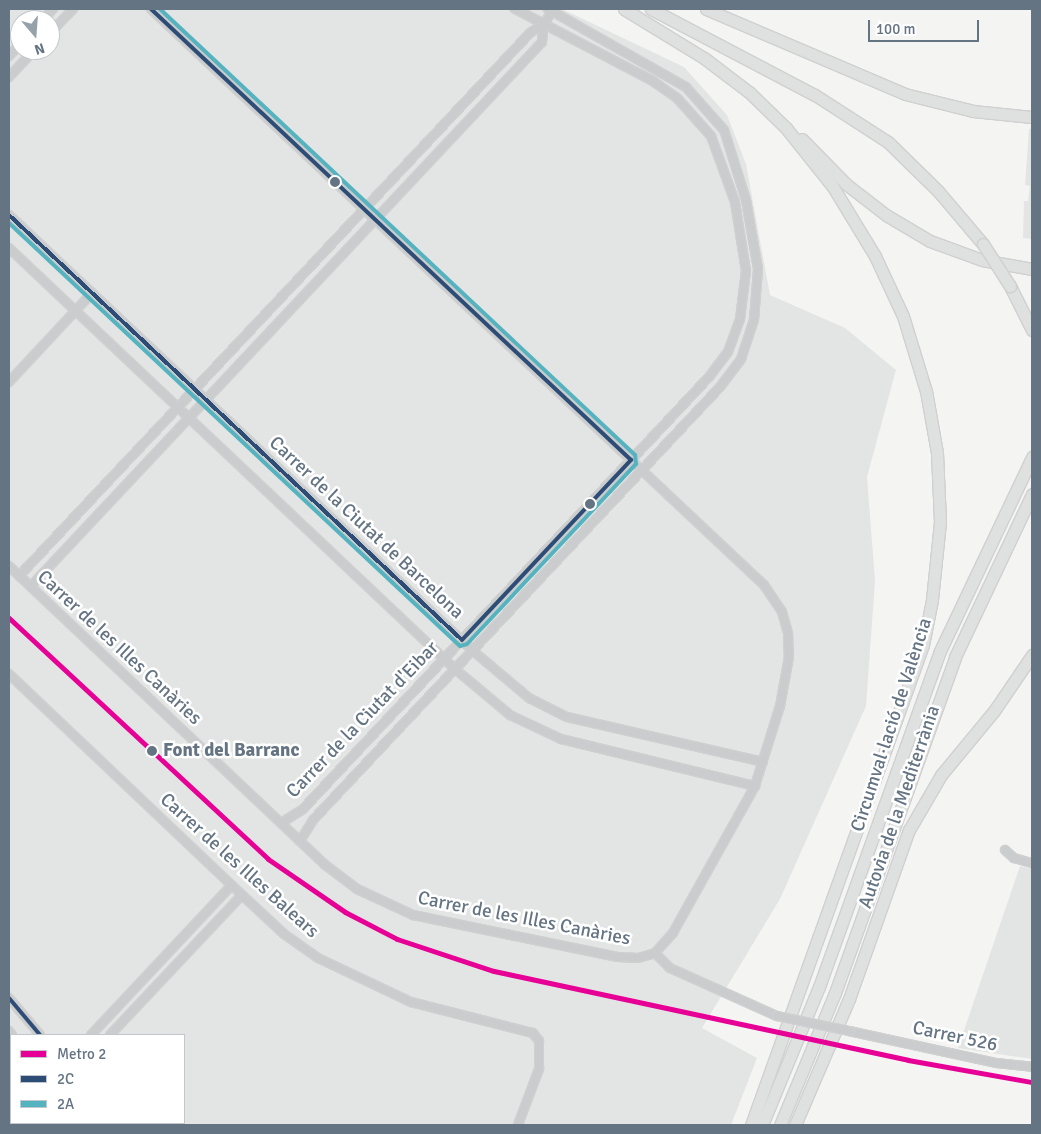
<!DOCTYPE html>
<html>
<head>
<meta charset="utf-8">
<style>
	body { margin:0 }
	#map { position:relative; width:1041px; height:1134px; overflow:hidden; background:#f4f4f3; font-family:Signika,sans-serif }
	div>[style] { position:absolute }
	.built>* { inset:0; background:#e3e4e4 }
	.roads { filter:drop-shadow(1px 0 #d0d0d1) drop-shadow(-1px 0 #d0d0d1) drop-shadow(0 1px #d0d0d1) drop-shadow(0 -1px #d0d0d1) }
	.minor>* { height:8px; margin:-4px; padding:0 4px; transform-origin:4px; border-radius:4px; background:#cacccd }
	.highway>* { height:11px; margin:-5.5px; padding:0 5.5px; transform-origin:5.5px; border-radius:5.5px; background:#dfe0e0 }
	.bridges { filter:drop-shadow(1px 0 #d0d0d1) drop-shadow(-1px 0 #d0d0d1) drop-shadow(0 1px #d0d0d1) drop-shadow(0 -1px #d0d0d1) }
	.minor-bridge>* { height:8px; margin:-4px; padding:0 4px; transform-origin:4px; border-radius:4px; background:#cacccd }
	.highway-bridge>* { height:11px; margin:-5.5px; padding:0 5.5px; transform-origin:5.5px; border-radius:5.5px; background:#dfe0e0 }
	.bus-1>* { height:4px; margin:-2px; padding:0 2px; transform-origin:2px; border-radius:2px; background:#2d4d76 }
	.bus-2>* { height:4px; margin:-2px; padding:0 2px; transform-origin:2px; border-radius:2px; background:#54b3bf }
	.metro-1>* { height:5px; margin:-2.5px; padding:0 2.5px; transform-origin:2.5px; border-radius:2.5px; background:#e70095 }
	.dots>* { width:14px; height:14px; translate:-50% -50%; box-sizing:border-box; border:2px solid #fff; border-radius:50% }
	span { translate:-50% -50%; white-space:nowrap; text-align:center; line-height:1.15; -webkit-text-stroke:5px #fff; paint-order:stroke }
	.street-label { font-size:19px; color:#657483 }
	.stop-label { font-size:19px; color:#657483; font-weight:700 }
	.left { translate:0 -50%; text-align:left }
	.frame { position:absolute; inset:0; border:10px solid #657483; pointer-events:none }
	.legend { position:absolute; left:10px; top:1034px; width:175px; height:90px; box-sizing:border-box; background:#fff; border:1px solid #c1c7cd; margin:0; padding:6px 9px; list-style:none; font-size:15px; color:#657483 }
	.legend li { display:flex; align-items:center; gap:10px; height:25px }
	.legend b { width:25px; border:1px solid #c1c7cd }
	.north { position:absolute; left:10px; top:10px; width:50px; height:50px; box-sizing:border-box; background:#fff; border:1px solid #c1c7cd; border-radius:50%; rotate:162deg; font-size:14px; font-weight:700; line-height:20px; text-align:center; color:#657483 }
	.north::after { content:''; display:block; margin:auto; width:18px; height:22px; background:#97a1aa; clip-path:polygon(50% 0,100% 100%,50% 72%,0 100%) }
	.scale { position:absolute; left:868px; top:20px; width:111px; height:22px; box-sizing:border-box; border:2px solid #657483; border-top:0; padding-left:6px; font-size:15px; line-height:18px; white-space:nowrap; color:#657483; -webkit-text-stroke:4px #fff; paint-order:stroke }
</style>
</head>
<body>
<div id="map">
	<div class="built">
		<i style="clip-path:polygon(evenodd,9px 9px,562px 9px,684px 67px,727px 115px,746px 164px,770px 295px,845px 328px,896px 370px,867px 477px,875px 581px,866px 706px,780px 899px,702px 1028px,757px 1058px,731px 1125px,9px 1125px,9px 9px,20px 20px,50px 20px,50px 50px,20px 50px,20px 20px,9px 9px,11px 1035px,184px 1035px,184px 1123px,11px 1123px,11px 1035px)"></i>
		<i style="clip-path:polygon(1029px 129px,1032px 129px,1032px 239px,1023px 238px,1024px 201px,1028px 201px,1030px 186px,1025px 185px)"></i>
		<i style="clip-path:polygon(1020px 866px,1032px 869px,1032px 1059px,958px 1048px)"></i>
	</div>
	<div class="roads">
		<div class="minor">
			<i style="left:151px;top:9px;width:841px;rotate:43.22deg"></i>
			<i style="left:764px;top:585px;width:32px;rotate:56deg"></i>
			<i style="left:782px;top:612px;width:22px;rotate:74deg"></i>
			<i style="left:788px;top:633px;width:24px;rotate:88deg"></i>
			<i style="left:789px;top:657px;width:50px;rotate:100.4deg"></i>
			<i style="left:780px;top:706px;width:84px;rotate:107.4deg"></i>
			<i style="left:755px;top:786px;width:168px;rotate:119.2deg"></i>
			<i style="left:673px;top:933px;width:27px;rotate:132deg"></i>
			<i style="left:43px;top:20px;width:15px;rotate:-48deg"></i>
			<i style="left:50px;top:33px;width:33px;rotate:-46deg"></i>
			<i style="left:9px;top:56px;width:16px;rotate:-47deg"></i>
			<i style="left:9px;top:77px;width:37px;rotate:-47deg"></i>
			<i style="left:9px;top:215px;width:635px;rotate:43.21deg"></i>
			<i style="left:472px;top:650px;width:75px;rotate:40.1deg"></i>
			<i style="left:529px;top:698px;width:42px;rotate:26.6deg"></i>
			<i style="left:567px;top:717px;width:201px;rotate:12.9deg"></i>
			<i style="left:9px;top:248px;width:613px;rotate:43.35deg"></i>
			<i style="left:455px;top:669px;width:72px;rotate:39.9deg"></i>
			<i style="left:510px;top:715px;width:56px;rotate:25.2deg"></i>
			<i style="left:561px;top:739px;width:200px;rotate:13.6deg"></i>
			<i style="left:9px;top:382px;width:122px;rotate:-47deg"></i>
			<i style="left:9px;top:566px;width:434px;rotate:43.4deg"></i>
			<i style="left:324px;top:864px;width:41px;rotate:37.1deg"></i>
			<i style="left:357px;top:889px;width:62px;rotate:24.9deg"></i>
			<i style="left:413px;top:915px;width:209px;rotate:11.6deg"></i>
			<i style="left:618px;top:957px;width:20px;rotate:3deg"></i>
			<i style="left:638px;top:958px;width:18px;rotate:-16deg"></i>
			<i style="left:19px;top:576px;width:746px;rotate:-46.74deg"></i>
			<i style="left:530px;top:33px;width:17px;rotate:-33deg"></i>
			<i style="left:31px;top:586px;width:746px;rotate:-46.79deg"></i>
			<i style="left:542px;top:42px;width:18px;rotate:-84deg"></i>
			<i style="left:544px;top:24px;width:15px;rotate:-58deg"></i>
			<i style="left:9px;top:674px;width:321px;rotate:43.5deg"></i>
			<i style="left:242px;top:895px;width:57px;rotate:42.9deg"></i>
			<i style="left:284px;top:934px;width:42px;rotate:35.2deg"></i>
			<i style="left:318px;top:958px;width:103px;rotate:25.3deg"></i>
			<i style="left:411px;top:1002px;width:126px;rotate:14.3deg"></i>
			<i style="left:533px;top:1033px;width:10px;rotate:53deg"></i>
			<i style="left:539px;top:1041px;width:28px;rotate:90deg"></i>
			<i style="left:539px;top:1069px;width:60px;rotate:110.6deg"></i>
			<i style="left:281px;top:823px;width:26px;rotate:-32deg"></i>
			<i style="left:303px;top:809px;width:593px;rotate:-46.78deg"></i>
			<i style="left:709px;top:377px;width:31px;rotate:-53deg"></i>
			<i style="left:728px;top:352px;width:35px;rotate:-70deg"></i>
			<i style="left:740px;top:319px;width:48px;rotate:-82.9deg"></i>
			<i style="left:746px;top:271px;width:70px;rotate:-99.1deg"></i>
			<i style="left:735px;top:202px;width:70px;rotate:-110deg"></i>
			<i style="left:711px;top:136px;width:51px;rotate:-131.8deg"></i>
			<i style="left:677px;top:98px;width:29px;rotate:-145deg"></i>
			<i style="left:653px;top:81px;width:156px;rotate:-152.4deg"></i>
			<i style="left:300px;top:841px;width:25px;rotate:-58deg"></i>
			<i style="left:313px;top:820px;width:594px;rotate:-46.77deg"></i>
			<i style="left:720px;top:387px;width:35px;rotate:-53deg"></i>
			<i style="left:741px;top:359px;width:41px;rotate:-71.6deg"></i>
			<i style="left:754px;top:320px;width:51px;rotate:-85.5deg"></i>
			<i style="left:758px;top:269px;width:70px;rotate:-99.9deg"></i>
			<i style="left:746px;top:200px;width:73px;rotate:-107.4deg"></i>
			<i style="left:724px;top:130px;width:57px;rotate:-131.5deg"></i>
			<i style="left:686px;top:87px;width:159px;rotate:-150.5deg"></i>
			<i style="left:1005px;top:850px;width:12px;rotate:42deg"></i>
			<i style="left:1014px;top:858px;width:19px;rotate:16deg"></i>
			<i style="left:655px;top:953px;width:21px;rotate:45deg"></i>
			<i style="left:670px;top:968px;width:117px;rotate:24.2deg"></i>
			<i style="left:9px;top:998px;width:48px;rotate:50deg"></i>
			<i style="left:9px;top:1031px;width:5px;rotate:53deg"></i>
			<i style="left:849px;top:1031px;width:150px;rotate:12.3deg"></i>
			<i style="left:996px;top:1063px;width:36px;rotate:6deg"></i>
			<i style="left:91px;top:1035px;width:204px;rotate:-46.8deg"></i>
			<i style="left:110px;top:1035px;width:192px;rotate:-46.7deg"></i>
			<i style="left:9px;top:1122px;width:4px;rotate:-56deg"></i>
			<i style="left:70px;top:1123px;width:3px;rotate:45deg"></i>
			<i style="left:97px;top:1123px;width:3px;rotate:45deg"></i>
			<i style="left:25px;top:1125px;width:4px;rotate:-34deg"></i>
		</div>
		<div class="highway">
			<i style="left:624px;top:9px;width:94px;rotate:31.5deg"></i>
			<i style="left:704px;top:58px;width:56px;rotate:37.1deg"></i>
			<i style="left:749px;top:92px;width:52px;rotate:44.2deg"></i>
			<i style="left:786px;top:128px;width:75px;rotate:51.5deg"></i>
			<i style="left:833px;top:187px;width:81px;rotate:58.7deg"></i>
			<i style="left:875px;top:256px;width:66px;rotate:65deg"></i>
			<i style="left:903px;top:316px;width:78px;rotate:73deg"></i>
			<i style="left:926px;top:391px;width:63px;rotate:79.9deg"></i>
			<i style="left:937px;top:453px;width:69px;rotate:87.5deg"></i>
			<i style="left:940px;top:522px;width:78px;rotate:95.9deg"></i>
			<i style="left:932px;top:600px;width:46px;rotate:101.3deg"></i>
			<i style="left:923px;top:645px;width:510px;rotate:109.71deg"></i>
			<i style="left:651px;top:9px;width:185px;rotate:27.7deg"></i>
			<i style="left:815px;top:95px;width:87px;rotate:32.8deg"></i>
			<i style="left:888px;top:142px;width:70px;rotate:44.4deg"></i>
			<i style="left:938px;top:191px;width:70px;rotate:49.7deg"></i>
			<i style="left:706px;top:9px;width:216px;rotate:23.1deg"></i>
			<i style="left:905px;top:94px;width:70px;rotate:14deg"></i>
			<i style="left:973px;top:111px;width:59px;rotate:5.8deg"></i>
			<i style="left:802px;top:139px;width:63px;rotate:45.6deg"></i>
			<i style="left:846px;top:184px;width:51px;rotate:37.8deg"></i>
			<i style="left:886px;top:215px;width:51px;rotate:30.6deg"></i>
			<i style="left:930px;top:241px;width:55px;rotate:20.1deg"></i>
			<i style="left:982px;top:260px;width:51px;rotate:10.2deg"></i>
			<i style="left:1010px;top:286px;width:49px;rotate:63.4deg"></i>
			<i style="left:762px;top:1125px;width:149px;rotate:-67.6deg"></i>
			<i style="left:819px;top:987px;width:357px;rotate:-70.2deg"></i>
			<i style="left:940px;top:651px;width:215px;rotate:-64.6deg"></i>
			<i style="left:780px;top:1125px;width:143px;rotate:-67.4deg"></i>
			<i style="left:835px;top:993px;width:357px;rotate:-70.3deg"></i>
			<i style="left:955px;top:657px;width:180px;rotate:-64.7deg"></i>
			<i style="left:795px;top:1125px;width:137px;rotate:-66.8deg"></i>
			<i style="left:849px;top:999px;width:179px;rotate:-70.5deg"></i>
			<i style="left:909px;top:830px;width:64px;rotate:-59.8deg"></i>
			<i style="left:941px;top:775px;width:83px;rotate:-50.4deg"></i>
			<i style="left:994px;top:711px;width:68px;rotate:-55.8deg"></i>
		</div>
	</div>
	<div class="bridges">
		<div class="minor-bridge">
			<i style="left:777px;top:1016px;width:74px;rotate:11.8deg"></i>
		</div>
		<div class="highway-bridge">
			<i style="left:983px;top:244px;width:50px;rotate:57.3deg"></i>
		</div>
	</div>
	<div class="bus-1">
		<i style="left:9px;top:215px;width:621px;rotate:43.17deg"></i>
		<i style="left:462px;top:640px;width:247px;rotate:-46.8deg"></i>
		<i style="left:631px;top:460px;width:659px;rotate:-136.78deg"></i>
		<i style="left:9px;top:998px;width:48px;rotate:50deg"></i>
	</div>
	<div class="bus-2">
		<i style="left:9px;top:223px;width:618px;rotate:43.17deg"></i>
		<i style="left:460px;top:646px;width:7px;rotate:-16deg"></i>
		<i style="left:467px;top:644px;width:247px;rotate:-46.8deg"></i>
		<i style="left:636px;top:464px;width:9px;rotate:-96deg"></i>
		<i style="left:635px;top:455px;width:652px;rotate:-136.8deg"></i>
	</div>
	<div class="metro-1">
		<i style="left:9px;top:618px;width:354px;rotate:42.9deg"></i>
		<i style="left:268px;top:859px;width:93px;rotate:34.5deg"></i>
		<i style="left:345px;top:912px;width:59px;rotate:27.4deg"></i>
		<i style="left:397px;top:939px;width:102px;rotate:18.3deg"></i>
		<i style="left:494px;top:971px;width:423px;rotate:12.1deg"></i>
		<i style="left:908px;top:1060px;width:126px;rotate:10.1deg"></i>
	</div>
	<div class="dots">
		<i style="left:335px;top:182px;background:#657483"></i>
		<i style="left:590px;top:504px;background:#657483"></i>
		<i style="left:152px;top:751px;background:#657483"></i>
	</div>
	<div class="street-label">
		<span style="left:366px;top:528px;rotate:43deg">Carrer de la Ciutat de Barcelona</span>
		<span style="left:119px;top:648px;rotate:43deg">Carrer de les Illes Canàries</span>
		<span style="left:363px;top:720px;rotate:-46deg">Carrer de la Ciutat d'Eibar</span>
		<span style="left:892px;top:725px;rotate:-72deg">Circumval·lació de València</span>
		<span style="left:900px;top:807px;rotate:-71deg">Autovia de la Mediterrània</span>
		<span style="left:239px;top:866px;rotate:42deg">Carrer de les Illes Balears</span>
		<span style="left:524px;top:919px;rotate:11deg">Carrer de les Illes Canàries</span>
		<span style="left:955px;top:1037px;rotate:12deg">Carrer 526</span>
	</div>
	<div class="stop-label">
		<span class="left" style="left:163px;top:751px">Font del Barranc</span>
	</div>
	<div class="frame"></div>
	<ul class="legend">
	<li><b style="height:6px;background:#e70095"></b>Metro 2</li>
	<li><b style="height:6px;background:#2d4d76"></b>2C</li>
	<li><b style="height:6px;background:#54b3bf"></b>2A</li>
	</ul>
	<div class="north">N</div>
	<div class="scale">100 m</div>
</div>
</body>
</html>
